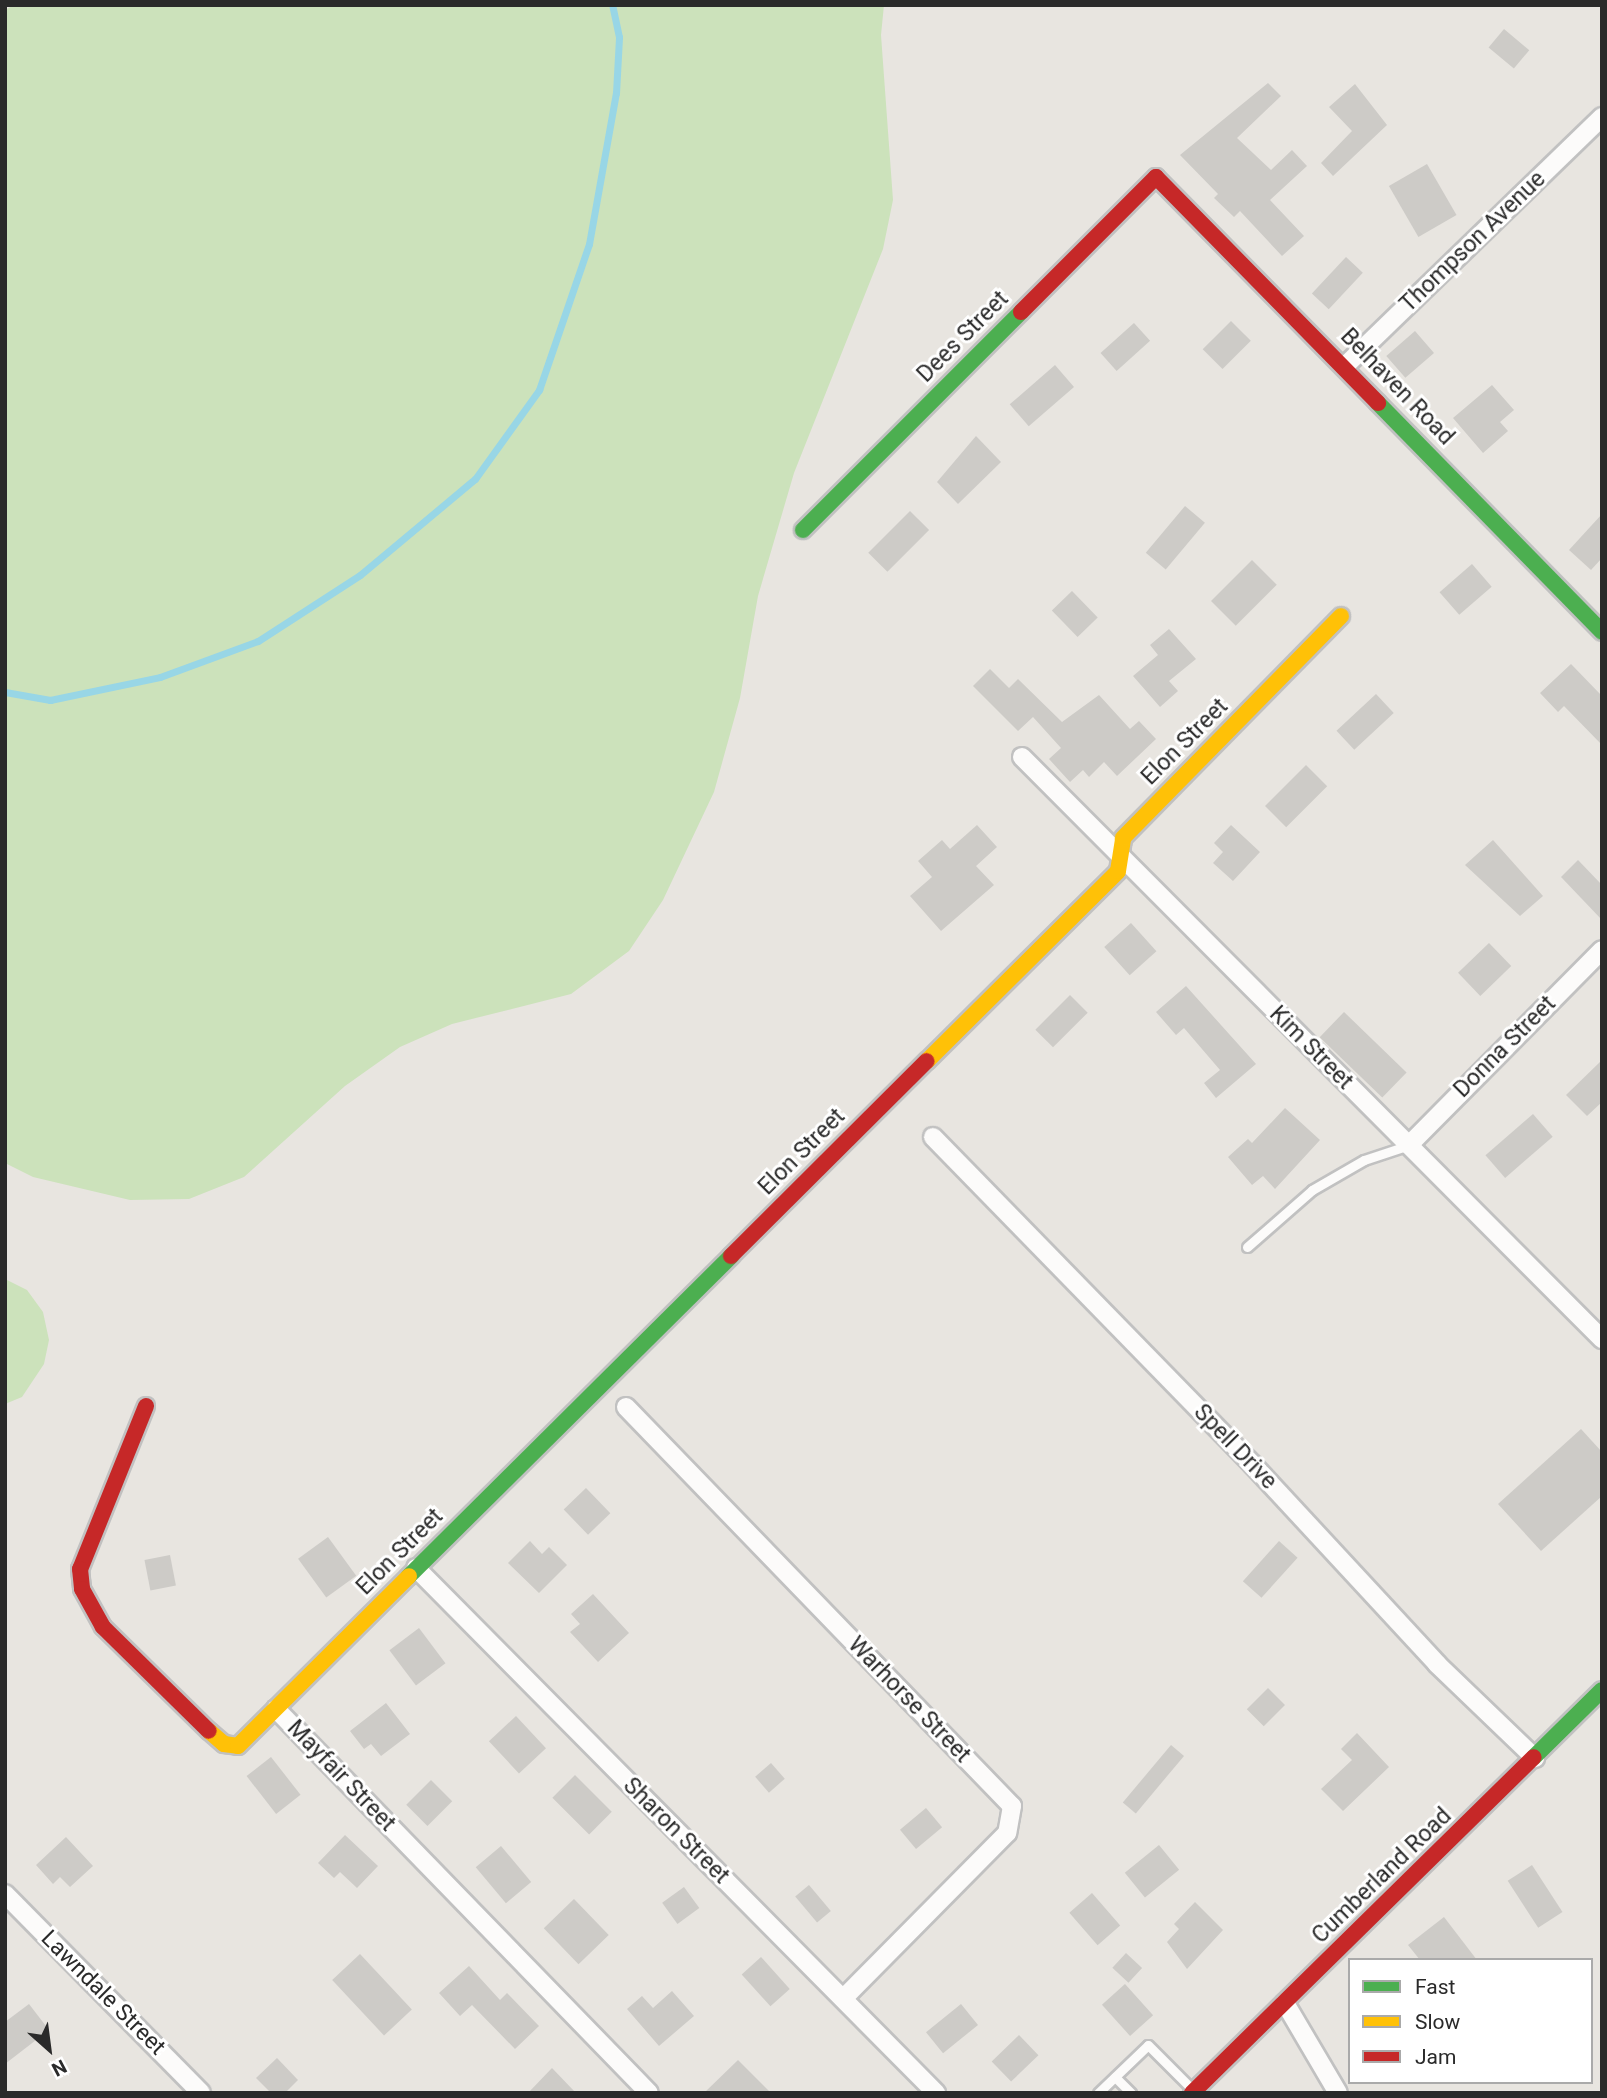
<!DOCTYPE html>
<html>
<head>
<meta charset="utf-8">
<style>
	body { margin:0 }
	#map { position:relative; width:1607px; height:2098px; overflow:hidden; background:#e8e5e0; font-family:Roboto,sans-serif }
	div>[style] { position:absolute }
	.green>* { inset:0; background:#cce2bb }
	.stream>* { height:7px; margin:-3.5px; padding:0 3.5px; transform-origin:3.5px; border-radius:3.5px; background:#98d6e6 }
	.building>* { inset:0; background:#cdcbc7; transform-origin:0 0 }
	.roads { filter:drop-shadow(2px 0 #c1c1c1) drop-shadow(-2px 0 #c1c1c1) drop-shadow(0 2px #c1c1c1) drop-shadow(0 -2px #c1c1c1) }
	.lane>* { height:9px; margin:-4.5px; padding:0 4.5px; transform-origin:4.5px; border-radius:4.5px; background:#fcfbfa }
	.street>* { height:18px; margin:-9px; padding:0 9px; transform-origin:9px; border-radius:9px; background:#fcfbfa }
	.fast>* { height:16px; margin:-8px; padding:0 8px; transform-origin:8px; border-radius:8px; background:#4caf50 }
	.slow>* { height:16px; margin:-8px; padding:0 8px; transform-origin:8px; border-radius:8px; background:#ffc107 }
	.jam>* { height:16px; margin:-8px; padding:0 8px; transform-origin:8px; border-radius:8px; background:#c62828 }
	span { translate:-50% -50%; white-space:nowrap; text-align:center; line-height:1.15; -webkit-text-stroke:6px #fff; paint-order:stroke }
	.street-label { font-size:23px; color:#2a2a2a }
	.frame { position:absolute; inset:0; border:7px solid #2a2a2a; pointer-events:none }
	.legend { position:absolute; left:1348px; top:1958px; width:245px; height:126px; box-sizing:border-box; background:#fff; border:2px solid #aaa; margin:0; padding:9px 12px; list-style:none; font-size:21px; color:#2a2a2a }
	.legend li { display:flex; align-items:center; gap:14px; height:35px }
	.legend b { width:35px; border:2px solid #aaa }
	.north { position:absolute; left:14px; top:2014px; width:70px; height:70px; -webkit-text-stroke:5px #fff; paint-order:stroke; rotate:152deg; font-size:19px; font-weight:700; line-height:28px; text-align:center; color:#2a2a2a }
	.north::after { content:''; display:block; margin:auto; width:24px; height:32px; background:#2a2a2a; clip-path:polygon(50% 0,100% 100%,50% 72%,0 100%) }
</style>
</head>
<body>
<div id="map">
	<div class="green">
		<i style="clip-path:polygon(14px 5px,884px 5px,881px 35px,893px 200px,883px 249px,794px 473px,758px 596px,740px 698px,714px 792px,663px 900px,629px 951px,571px 994px,452px 1024px,400px 1047px,345px 1086px,244px 1177px,189px 1199px,130px 1200px,33px 1177px,5px 1163px,5px 10px)"></i>
		<i style="clip-path:polygon(5px 1279px,27px 1290px,43px 1312px,49px 1340px,44px 1364px,22px 1397px,5px 1404px)"></i>
	</div>
	<div class="stream">
		<i style="left:5px;top:692px;width:46px;rotate:10.1deg"></i>
		<i style="left:50px;top:700px;width:112px;rotate:-11.8deg"></i>
		<i style="left:160px;top:677px;width:104px;rotate:-20.2deg"></i>
		<i style="left:258px;top:641px;width:121px;rotate:-32.9deg"></i>
		<i style="left:360px;top:575px;width:150px;rotate:-39.9deg"></i>
		<i style="left:475px;top:479px;width:110px;rotate:-54.3deg"></i>
		<i style="left:539px;top:390px;width:154px;rotate:-71.1deg"></i>
		<i style="left:589px;top:244px;width:153px;rotate:-79.9deg"></i>
		<i style="left:616px;top:93px;width:56px;rotate:-86.9deg"></i>
		<i style="left:619px;top:37px;width:33px;rotate:-102deg"></i>
	</div>
	<div class="building">
		<i style="left:1504px;top:29px;width:33px;height:24px;rotate:40deg"></i>
		<i style="clip-path:polygon(1268px 83px,1281px 96px,1237px 138px,1271px 170px,1292px 150px,1307px 166px,1270px 200px,1304px 236px,1282px 256px,1240px 211px,1234px 217px,1214px 198px,1218px 194px,1180px 155px)"></i>
		<i style="clip-path:polygon(1355px 84px,1387px 125px,1333px 176px,1321px 163px,1352px 131px,1329px 107px)"></i>
		<i style="left:1427px;top:164px;width:59px;height:44px;rotate:60deg"></i>
		<i style="left:1346px;top:257px;width:23px;height:50px;rotate:43deg"></i>
		<i style="left:1231px;top:321px;width:28px;height:40px;rotate:45deg"></i>
		<i style="left:1134px;top:323px;width:24px;height:45px;rotate:48deg"></i>
		<i style="left:1415px;top:331px;width:29px;height:38px;rotate:49deg"></i>
		<i style="left:1055px;top:365px;width:29px;height:60px;rotate:49deg"></i>
		<i style="clip-path:polygon(1492px 385px,1514px 410px,1500px 422px,1508px 431px,1483px 453px,1453px 418px)"></i>
		<i style="clip-path:polygon(976px 436px,1001px 462px,958px 504px,937px 482px)"></i>
		<i style="left:1185px;top:506px;width:26px;height:61px;rotate:40deg"></i>
		<i style="left:910px;top:511px;width:27px;height:59px;rotate:45deg"></i>
		<i style="clip-path:polygon(1602px 514px,1602px 558px,1591px 570px,1569px 550px)"></i>
		<i style="left:1252px;top:560px;width:35px;height:58px;rotate:45deg"></i>
		<i style="left:1472px;top:564px;width:30px;height:43px;rotate:49deg"></i>
		<i style="left:1072px;top:591px;width:37px;height:28px;rotate:46deg"></i>
		<i style="clip-path:polygon(1169px 629px,1196px 659px,1169px 681px,1178px 691px,1160px 707px,1133px 676px,1158px 655px,1150px 645px)"></i>
		<i style="clip-path:polygon(1571px 664px,1602px 696px,1602px 745px,1564px 706px,1558px 712px,1540px 693px)"></i>
		<i style="clip-path:polygon(990px 669px,1009px 688px,1018px 679px,1062px 722px,1099px 695px,1130px 729px,1139px 721px,1156px 739px,1117px 776px,1104px 762px,1089px 777px,1083px 770px,1070px 782px,1049px 759px,1061px 748px,1033px 717px,1018px 731px,973px 686px)"></i>
		<i style="left:1376px;top:694px;width:26px;height:54px;rotate:47deg"></i>
		<i style="left:1306px;top:765px;width:30px;height:58px;rotate:45deg"></i>
		<i style="clip-path:polygon(977px 825px,997px 847px,976px 866px,994px 885px,941px 931px,910px 896px,932px 877px,918px 861px,942px 840px,950px 849px)"></i>
		<i style="clip-path:polygon(1231px 825px,1260px 852px,1233px 881px,1213px 863px,1223px 852px,1214px 843px)"></i>
		<i style="clip-path:polygon(1493px 840px,1543px 896px,1520px 916px,1465px 865px)"></i>
		<i style="clip-path:polygon(1578px 860px,1602px 885px,1602px 920px,1561px 877px)"></i>
		<i style="left:1131px;top:923px;width:38px;height:36px;rotate:48deg"></i>
		<i style="left:1489px;top:943px;width:32px;height:43px;rotate:46deg"></i>
		<i style="clip-path:polygon(1186px 986px,1256px 1064px,1216px 1098px,1204px 1083px,1220px 1070px,1184px 1028px,1176px 1035px,1156px 1012px)"></i>
		<i style="left:1070px;top:995px;width:25px;height:49px;rotate:45deg"></i>
		<i style="left:1344px;top:1012px;width:87px;height:35px;rotate:44deg"></i>
		<i style="clip-path:polygon(1602px 1060px,1602px 1102px,1587px 1116px,1566px 1095px)"></i>
		<i style="clip-path:polygon(1285px 1108px,1320px 1140px,1275px 1189px,1263px 1176px,1252px 1185px,1228px 1157px,1248px 1139px,1252px 1143px)"></i>
		<i style="left:1533px;top:1114px;width:30px;height:63px;rotate:49deg"></i>
		<i style="clip-path:polygon(1581px 1429px,1602px 1452px,1602px 1496px,1541px 1551px,1498px 1504px)"></i>
		<i style="left:586px;top:1488px;width:35px;height:31px;rotate:46deg"></i>
		<i style="left:328px;top:1537px;width:48px;height:37px;rotate:54deg"></i>
		<i style="clip-path:polygon(530px 1541px,542px 1554px,549px 1547px,567px 1565px,539px 1593px,508px 1563px)"></i>
		<i style="left:1279px;top:1541px;width:25px;height:54px;rotate:42deg"></i>
		<i style="left:170px;top:1555px;width:31px;height:26px;rotate:79deg"></i>
		<i style="clip-path:polygon(593px 1594px,629px 1633px,598px 1662px,570px 1632px,580px 1624px,571px 1614px)"></i>
		<i style="left:419px;top:1628px;width:44px;height:37px;rotate:53deg"></i>
		<i style="left:1268px;top:1688px;width:24px;height:30px;rotate:45deg"></i>
		<i style="clip-path:polygon(386px 1703px,410px 1734px,381px 1756px,371px 1744px,364px 1749px,350px 1731px)"></i>
		<i style="left:516px;top:1716px;width:44px;height:37px;rotate:47deg"></i>
		<i style="clip-path:polygon(1357px 1733px,1389px 1767px,1343px 1811px,1321px 1789px,1352px 1760px,1341px 1749px)"></i>
		<i style="left:1171px;top:1745px;width:17px;height:75px;rotate:40deg"></i>
		<i style="left:271px;top:1757px;width:48px;height:31px;rotate:52deg"></i>
		<i style="left:771px;top:1763px;width:21px;height:21px;rotate:49deg"></i>
		<i style="left:575px;top:1775px;width:52px;height:32px;rotate:45deg"></i>
		<i style="left:431px;top:1780px;width:30px;height:35px;rotate:45deg"></i>
		<i style="left:926px;top:1808px;width:25px;height:34px;rotate:50deg"></i>
		<i style="clip-path:polygon(345px 1835px,378px 1866px,357px 1888px,340px 1872px,334px 1878px,318px 1863px)"></i>
		<i style="clip-path:polygon(66px 1837px,93px 1866px,70px 1887px,60px 1877px,53px 1884px,36px 1865px)"></i>
		<i style="left:1159px;top:1845px;width:32px;height:44px;rotate:51deg"></i>
		<i style="left:501px;top:1846px;width:47px;height:33px;rotate:50deg"></i>
		<i style="left:1532px;top:1865px;width:56px;height:29px;rotate:57deg"></i>
		<i style="left:809px;top:1885px;width:34px;height:18px;rotate:50deg"></i>
		<i style="left:684px;top:1887px;width:26px;height:27px;rotate:54deg"></i>
		<i style="left:1092px;top:1893px;width:43px;height:30px;rotate:49deg"></i>
		<i style="left:574px;top:1899px;width:50px;height:42px;rotate:46deg"></i>
		<i style="clip-path:polygon(1195px 1902px,1223px 1930px,1187px 1969px,1167px 1942px,1179px 1929px,1174px 1924px)"></i>
		<i style="clip-path:polygon(1444px 1917px,1477px 1960px,1420px 1960px,1408px 1945px)"></i>
		<i style="left:1126px;top:1953px;width:22px;height:20px;rotate:43deg"></i>
		<i style="left:360px;top:1954px;width:76px;height:38px;rotate:47deg"></i>
		<i style="left:761px;top:1957px;width:43px;height:26px;rotate:48deg"></i>
		<i style="clip-path:polygon(469px 1966px,500px 2000px,507px 1993px,539px 2026px,515px 2049px,472px 2005px,460px 2016px,439px 1993px)"></i>
		<i style="left:1125px;top:1984px;width:42px;height:31px;rotate:48deg"></i>
		<i style="clip-path:polygon(672px 1991px,694px 2016px,659px 2046px,627px 2009px,642px 1996px,653px 2008px)"></i>
		<i style="clip-path:polygon(29px 2004px,49px 2030px,5px 2064px,5px 2022px)"></i>
		<i style="left:961px;top:2004px;width:27px;height:45px;rotate:51deg"></i>
		<i style="left:1019px;top:2035px;width:28px;height:38px;rotate:46deg"></i>
		<i style="clip-path:polygon(277px 2058px,298px 2080px,285px 2093px,271px 2093px,256px 2078px)"></i>
		<i style="clip-path:polygon(738px 2060px,771px 2093px,704px 2093px)"></i>
		<i style="clip-path:polygon(552px 2068px,576px 2093px,528px 2093px)"></i>
	</div>
	<div class="roads">
		<div class="lane">
			<i style="left:1247px;top:1247px;width:86px;rotate:-41.2deg"></i>
			<i style="left:1312px;top:1190px;width:60px;rotate:-30deg"></i>
			<i style="left:1364px;top:1160px;width:47px;rotate:-18.4deg"></i>
			<i style="left:1115px;top:2077px;width:23px;rotate:45deg"></i>
			<i style="left:1098px;top:2093px;width:69px;rotate:-43.8deg"></i>
			<i style="left:1148px;top:2045px;width:62px;rotate:45deg"></i>
		</div>
		<div class="street">
			<i style="left:1345px;top:366px;width:358px;rotate:-44.1deg"></i>
			<i style="left:1022px;top:757px;width:822px;rotate:45.1deg"></i>
			<i style="left:933px;top:1137px;width:458px;rotate:45.7deg"></i>
			<i style="left:1253px;top:1465px;width:271px;rotate:47.2deg"></i>
			<i style="left:1437px;top:1664px;width:136px;rotate:43.8deg"></i>
			<i style="left:1409px;top:1145px;width:274px;rotate:-45.3deg"></i>
			<i style="left:626px;top:1407px;width:555px;rotate:45.95deg"></i>
			<i style="left:1012px;top:1806px;width:27px;rotate:100deg"></i>
			<i style="left:1007px;top:1833px;width:232px;rotate:134.7deg"></i>
			<i style="left:416px;top:1568px;width:739px;rotate:45.27deg"></i>
			<i style="left:276px;top:1709px;width:535px;rotate:45.83deg"></i>
			<i style="left:5px;top:1894px;width:279px;rotate:45.4deg"></i>
			<i style="left:1285px;top:2003px;width:104px;rotate:59.5deg"></i>
		</div>
		<div class="fast">
			<i style="left:1378px;top:403px;width:320px;rotate:45.6deg"></i>
			<i style="left:803px;top:530px;width:308px;rotate:-45deg"></i>
			<i style="left:409px;top:1576px;width:454px;rotate:-44.8deg"></i>
			<i style="left:1534px;top:1757px;width:95px;rotate:-44.6deg"></i>
		</div>
		<div class="slow">
			<i style="left:927px;top:1061px;width:269px;rotate:-44.8deg"></i>
			<i style="left:1118px;top:871px;width:33px;rotate:-81deg"></i>
			<i style="left:1123px;top:838px;width:311px;rotate:-45.5deg"></i>
			<i style="left:209px;top:1731px;width:20px;rotate:41deg"></i>
			<i style="left:224px;top:1744px;width:14px;rotate:8deg"></i>
			<i style="left:238px;top:1746px;width:241px;rotate:-44.8deg"></i>
		</div>
		<div class="jam">
			<i style="left:1021px;top:312px;width:191px;rotate:-45deg"></i>
			<i style="left:1156px;top:177px;width:317px;rotate:45.5deg"></i>
			<i style="left:731px;top:1256px;width:276px;rotate:-44.9deg"></i>
			<i style="left:146px;top:1406px;width:176px;rotate:112deg"></i>
			<i style="left:80px;top:1569px;width:20px;rotate:84deg"></i>
			<i style="left:82px;top:1589px;width:43px;rotate:61.1deg"></i>
			<i style="left:103px;top:1627px;width:148px;rotate:44.5deg"></i>
			<i style="left:1192px;top:2093px;width:479px;rotate:-44.5deg"></i>
		</div>
	</div>
	<div class="street-label">
		<span style="left:1473px;top:242px;rotate:-44deg">Thompson Avenue</span>
		<span style="left:963px;top:337px;rotate:-45deg">Dees Street</span>
		<span style="left:1397px;top:387px;rotate:46deg">Belhaven Road</span>
		<span style="left:1185px;top:742px;rotate:-45deg">Elon Street</span>
		<span style="left:1505px;top:1047px;rotate:-45deg">Donna Street</span>
		<span style="left:1311px;top:1048px;rotate:45deg">Kim Street</span>
		<span style="left:802px;top:1152px;rotate:-45deg">Elon Street</span>
		<span style="left:1235px;top:1447px;rotate:46deg">Spell Drive</span>
		<span style="left:400px;top:1552px;rotate:-45deg">Elon Street</span>
		<span style="left:909px;top:1700px;rotate:46deg">Warhorse Street</span>
		<span style="left:341px;top:1776px;rotate:46deg">Mayfair Street</span>
		<span style="left:676px;top:1831px;rotate:45deg">Sharon Street</span>
		<span style="left:1382px;top:1876px;rotate:-44deg">Cumberland Road</span>
		<span style="left:103px;top:1993px;rotate:45deg">Lawndale Street</span>
	</div>
	<div class="frame"></div>
	<ul class="legend">
	<li><b style="height:9px;background:#4caf50"></b>Fast</li>
	<li><b style="height:9px;background:#ffc107"></b>Slow</li>
	<li><b style="height:9px;background:#c62828"></b>Jam</li>
	</ul>
	<div class="north">N</div>
</div>
</body>
</html>
